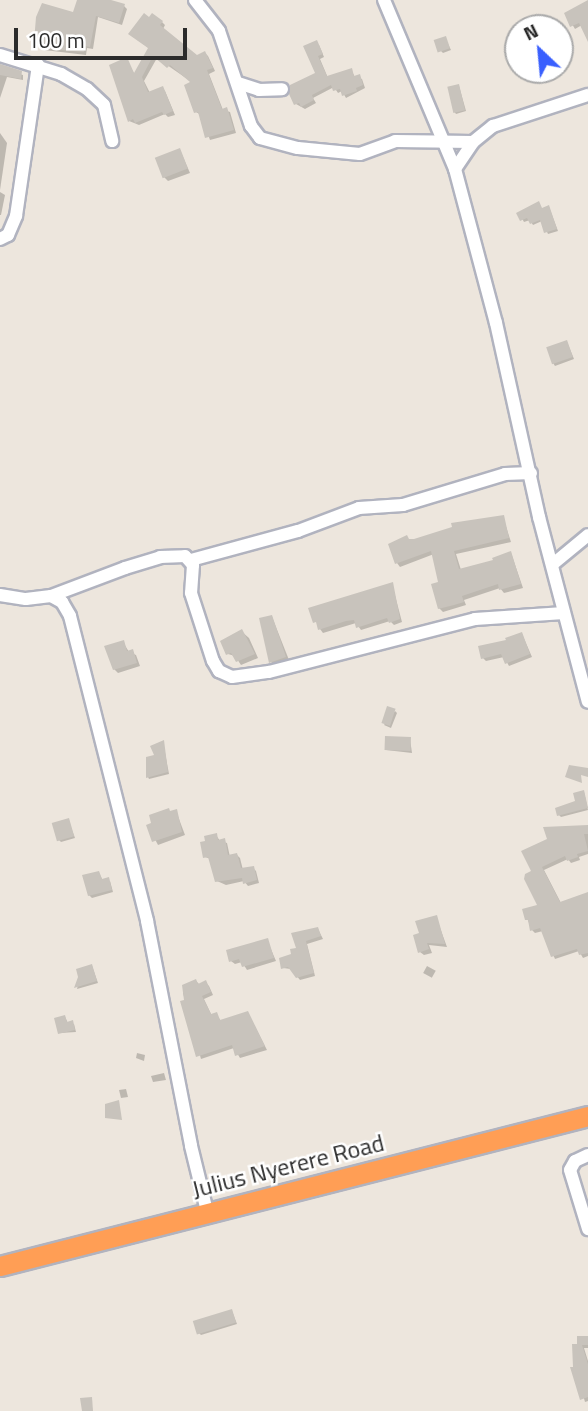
<!DOCTYPE html>
<html>
<head>
<meta charset="utf-8">
<style>
	body { margin:0 }
	#map { position:relative; width:588px; height:1411px; overflow:hidden; background:#ede6dd; font-family:"Titillium Web",sans-serif }
	div>[style] { position:absolute }
	.shadow>* { inset:0; background:#0003; transform-origin:0 0 }
	.building>* { inset:0; background:#c8c3bc; transform-origin:0 0 }
	.roads { filter:drop-shadow(2px 0 #b1b3bf) drop-shadow(-2px 0 #b1b3bf) drop-shadow(0 2px #b1b3bf) drop-shadow(0 -2px #b1b3bf) }
	.minor>* { height:12px; margin:-6px; padding:0 6px; transform-origin:6px; border-radius:6px; background:#fff }
	.highway>* { height:19px; margin:-9.5px; padding:0 9.5px; transform-origin:9.5px; border-radius:9.5px; background:#ff9e55 }
	span { translate:-50% -50%; white-space:nowrap; text-align:center; line-height:1.15; -webkit-text-stroke:5px #fff; paint-order:stroke }
	.street-label { font-size:24px; color:#2b2b2b }
	.north { position:absolute; left:504px; top:14px; width:70px; height:70px; box-sizing:border-box; background:#fff; border:2px solid #aaa; border-radius:50%; rotate:334deg; font-size:19px; font-weight:700; line-height:28px; text-align:center; color:#2b2b2b }
	.north::after { content:''; display:block; margin:auto; width:24px; height:32px; background:#395ffe; clip-path:polygon(50% 0,100% 100%,50% 72%,0 100%) }
	.scale { position:absolute; left:14px; top:28px; width:173px; height:32px; box-sizing:border-box; border:4px solid #2b2b2b; border-top:0; padding-left:9px; font-size:21px; line-height:24px; white-space:nowrap; color:#2b2b2b; -webkit-text-stroke:5px #fff; paint-order:stroke }
</style>
</head>
<body>
<div id="map">
	<div class="shadow">
		<i style="clip-path:polygon(79px 0,102px 0,124px 6px,127px 9px,122px 25px,98px 17px,93px 49px,87px 48px,86px 55px,44px 50px,35px 41px,74px 14px)"></i>
		<i style="clip-path:polygon(588px 2px,588px 31px,582px 25px,575px 29px,566px 14px)"></i>
		<i style="clip-path:polygon(162px 22px,165px 25px,163px 29px,196px 57px,205px 53px,208px 56px,215px 71px,209px 74px,223px 110px,230px 112px,236px 133px,210px 140px,201px 115px,196px 112px,193px 83px,157px 58px,144px 81px,150px 93px,162px 88px,165px 91px,175px 115px,168px 117px,165px 114px,139px 125px,129px 121px,126px 59px,135px 75px,150px 49px,134px 37px)"></i>
		<i style="clip-path:polygon(562px 33px,569px 50px,561px 52px,560px 34px)"></i>
		<i style="clip-path:polygon(445px 38px,451px 50px,443px 53px,441px 51px)"></i>
		<i style="clip-path:polygon(319px 45px,324px 57px,320px 59px,328px 78px,351px 70px,355px 77px,362px 79px,365px 88px,346px 98px,342px 91px,338px 93px,334px 87px,313px 98px,316px 103px,305px 109px,296px 104px,317px 73px,305px 47px)"></i>
		<i style="clip-path:polygon(0 68px,23px 75px,23px 80px,7px 77px,0 98px)"></i>
		<i style="clip-path:polygon(459px 86px,466px 111px,456px 114px,454px 111px)"></i>
		<i style="clip-path:polygon(0 133px,7px 143px,0 190px)"></i>
		<i style="clip-path:polygon(180px 150px,190px 173px,168px 181px,164px 177px)"></i>
		<i style="clip-path:polygon(0 192px,5px 195px,1px 215px,0 215px)"></i>
		<i style="clip-path:polygon(549px 207px,558px 231px,548px 234px,542px 221px,533px 225px,530px 220px,524px 222px,519px 213px)"></i>
		<i style="clip-path:polygon(567px 342px,574px 359px,555px 366px,553px 363px)"></i>
		<i style="clip-path:polygon(503px 517px,511px 542px,456px 554px,461px 570px,495px 562px,511px 553px,523px 588px,504px 593px,500px 588px,464px 600px,466px 605px,443px 612px,439px 608px,440px 583px,434px 554px,400px 567px,397px 563px,410px 541px)"></i>
		<i style="clip-path:polygon(392px 584px,402px 622px,394px 625px,390px 621px,361px 630px,356px 623px,323px 633px,320px 629px)"></i>
		<i style="clip-path:polygon(272px 617px,289px 660px,274px 665px,271px 662px)"></i>
		<i style="clip-path:polygon(241px 631px,249px 638px,258px 658px,241px 665px,235px 656px,228px 654px)"></i>
		<i style="clip-path:polygon(522px 634px,532px 657px,509px 666px,504px 657px,486px 661px,483px 658px)"></i>
		<i style="clip-path:polygon(123px 642px,129px 652px,136px 655px,140px 666px,118px 673px,114px 669px)"></i>
		<i style="clip-path:polygon(395px 711px,397px 713px,391px 728px,384px 725px)"></i>
		<i style="clip-path:polygon(410px 739px,412px 753px,386px 750px)"></i>
		<i style="clip-path:polygon(163px 742px,169px 774px,149px 779px,148px 777px)"></i>
		<i style="clip-path:polygon(584px 792px,588px 810px,561px 817px,559px 815px,577px 803px)"></i>
		<i style="clip-path:polygon(176px 811px,185px 835px,158px 845px,148px 826px)"></i>
		<i style="clip-path:polygon(68px 820px,75px 838px,61px 842px,59px 840px)"></i>
		<i style="clip-path:polygon(588px 826px,588px 854px,579px 857px,580px 860px,571px 863px,568px 859px,544px 870px,561px 903px,588px 895px,588px 956px,583px 958px,579px 951px,555px 959px,543px 931px,535px 933px,532px 930px,524px 911px,540px 907px,526px 879px)"></i>
		<i style="clip-path:polygon(216px 835px,220px 841px,227px 843px,230px 857px,237px 855px,240px 858px,243px 870px,253px 868px,256px 871px,259px 883px,248px 886px,244px 881px,226px 885px,217px 881px,211px 859px,205px 857px)"></i>
		<i style="clip-path:polygon(99px 873px,103px 881px,110px 881px,113px 892px,92px 898px,89px 895px)"></i>
		<i style="clip-path:polygon(436px 917px,447px 947px,429px 945px,432px 953px,424px 955px,420px 952px,421px 934px)"></i>
		<i style="clip-path:polygon(318px 929px,323px 939px,307px 944px,315px 976px,300px 980px,291px 969px,283px 968px,299px 949px,293px 934px)"></i>
		<i style="clip-path:polygon(267px 940px,276px 961px,247px 970px,242px 962px,235px 964px,231px 961px)"></i>
		<i style="clip-path:polygon(92px 966px,98px 983px,77px 989px,80px 977px)"></i>
		<i style="left:427px;top:966px;width:10px;height:8px;rotate:29deg"></i>
		<i style="clip-path:polygon(196px 981px,200px 985px,206px 983px,209px 986px,213px 995px,204px 999px,212px 1016px,216px 1014px,221px 1021px,248px 1013px,267px 1050px,240px 1058px,234px 1048px,201px 1059px,183px 993px)"></i>
		<i style="clip-path:polygon(65px 1017px,68px 1023px,74px 1024px,76px 1032px,60px 1033px)"></i>
		<i style="clip-path:polygon(137px 1053px,145px 1055px,144px 1061px,136px 1058px)"></i>
		<i style="clip-path:polygon(164px 1073px,166px 1080px,153px 1082px,151px 1076px)"></i>
		<i style="clip-path:polygon(119px 1090px,126px 1089px,128px 1097px,121px 1098px)"></i>
		<i style="clip-path:polygon(232px 1311px,237px 1324px,201px 1335px,199px 1333px)"></i>
		<i style="clip-path:polygon(588px 1337px,588px 1348px,584px 1348px,588px 1361px,588px 1401px,585px 1402px,575px 1368px,579px 1346px)"></i>
	</div>
	<div class="building">
		<i style="clip-path:polygon(77px 0,111px 0,125px 4px,119px 23px,96px 16px,90px 47px,85px 46px,84px 52px,39px 48px,40px 42px,34px 42px,36px 17px,42px 3px,73px 12px)"></i>
		<i style="clip-path:polygon(588px 0,588px 42px,579px 23px,570px 27px,564px 13px)"></i>
		<i style="clip-path:polygon(144px 13px,149px 17px,152px 13px,163px 21px,160px 25px,197px 55px,205px 51px,213px 68px,207px 70px,222px 109px,227px 107px,234px 130px,205px 138px,198px 112px,194px 113px,184px 85px,190px 82px,170px 65px,167px 68px,153px 56px,142px 77px,148px 92px,163px 86px,173px 111px,164px 115px,162px 112px,135px 123px,133px 119px,128px 122px,109px 65px,127px 57px,134px 73px,148px 48px,128px 34px)"></i>
		<i style="left:446px;top:36px;width:13px;height:13px;rotate:72deg"></i>
		<i style="clip-path:polygon(317px 40px,323px 54px,318px 56px,327px 76px,352px 68px,354px 76px,360px 74px,363px 85px,356px 88px,357px 91px,342px 96px,340px 89px,333px 91px,331px 85px,312px 95px,314px 100px,301px 107px,299px 103px,294px 105px,289px 94px,290px 85px,315px 73px,303px 46px)"></i>
		<i style="clip-path:polygon(0 64px,22px 71px,21px 79px,0 75px)"></i>
		<i style="left:459px;top:84px;width:27px;height:12px;rotate:77deg"></i>
		<i style="left:180px;top:148px;width:22px;height:27px;rotate:69deg"></i>
		<i style="clip-path:polygon(539px 201px,542px 208px,549px 205px,557px 229px,544px 233px,540px 220px,530px 224px,527px 218px,520px 221px,516px 213px)"></i>
		<i style="left:567px;top:340px;width:18px;height:22px;rotate:71deg"></i>
		<i style="clip-path:polygon(504px 515px,509px 538px,454px 551px,459px 569px,493px 560px,492px 558px,511px 551px,521px 584px,499px 590px,498px 584px,462px 596px,464px 602px,454px 605px,438px 609px,431px 584px,438px 582px,431px 551px,395px 564px,388px 544px,407px 535px,409px 539px,414px 539px,452px 527px,451px 523px)"></i>
		<i style="clip-path:polygon(393px 582px,400px 619px,389px 623px,387px 618px,356px 628px,354px 620px,346px 621px,318px 630px,316px 622px,313px 623px,308px 608px)"></i>
		<i style="clip-path:polygon(272px 615px,286px 657px,269px 663px,259px 618px)"></i>
		<i style="clip-path:polygon(242px 629px,255px 654px,236px 662px,231px 653px,226px 655px,220px 641px)"></i>
		<i style="clip-path:polygon(522px 632px,530px 654px,505px 664px,501px 654px,481px 659px,478px 646px,506px 640px,505px 638px)"></i>
		<i style="clip-path:polygon(124px 640px,127px 651px,133px 649px,137px 663px,113px 670px,104px 646px)"></i>
		<i style="left:387px;top:706px;width:9px;height:18px;rotate:18deg"></i>
		<i style="left:385px;top:736px;width:26px;height:14px;rotate:2deg"></i>
		<i style="clip-path:polygon(164px 740px,168px 772px,146px 778px,146px 757px,154px 755px,150px 746px)"></i>
		<i style="clip-path:polygon(569px 765px,588px 768px,588px 777px,581px 775px,582px 783px,565px 777px)"></i>
		<i style="clip-path:polygon(584px 790px,588px 808px,557px 816px,555px 808px,575px 801px,573px 793px)"></i>
		<i style="clip-path:polygon(169px 808px,170px 811px,177px 809px,182px 832px,152px 842px,146px 825px,151px 823px,149px 815px)"></i>
		<i style="left:69px;top:818px;width:19px;height:18px;rotate:74deg"></i>
		<i style="clip-path:polygon(588px 825px,588px 834px,584px 834px,588px 851px,577px 854px,578px 857px,567px 861px,565px 856px,542px 867px,560px 902px,588px 892px,588px 953px,579px 955px,577px 949px,551px 957px,540px 928px,530px 931px,528px 920px,525px 920px,522px 909px,537px 905px,524px 879px,525px 874px,531px 871px,521px 851px,547px 839px,543px 827px)"></i>
		<i style="clip-path:polygon(217px 833px,218px 840px,225px 838px,228px 855px,237px 853px,241px 868px,254px 866px,257px 880px,243px 884px,242px 878px,215px 882px,208px 857px,203px 858px,200px 842px,205px 841px,204px 836px)"></i>
		<i style="clip-path:polygon(99px 871px,102px 879px,109px 877px,112px 890px,88px 896px,82px 875px)"></i>
		<i style="clip-path:polygon(437px 915px,445px 944px,427px 943px,429px 949px,418px 953px,413px 935px,419px 933px,415px 921px)"></i>
		<i style="clip-path:polygon(318px 927px,321px 936px,306px 941px,314px 973px,296px 978px,288px 967px,281px 969px,279px 958px,291px 954px,290px 949px,296px 948px,291px 933px)"></i>
		<i style="clip-path:polygon(268px 938px,274px 958px,242px 967px,239px 959px,229px 962px,226px 950px)"></i>
		<i style="clip-path:polygon(92px 964px,97px 981px,74px 988px,78px 977px,76px 969px)"></i>
		<i style="clip-path:polygon(196px 979px,198px 984px,206px 980px,211px 992px,202px 996px,211px 1014px,217px 1012px,220px 1020px,248px 1011px,265px 1046px,235px 1056px,232px 1045px,196px 1057px,180px 1001px,184px 1000px,182px 985px)"></i>
		<i style="clip-path:polygon(65px 1015px,67px 1022px,73px 1020px,75px 1030px,58px 1034px,54px 1018px)"></i>
		<i style="clip-path:polygon(119px 1100px,122px 1120px,105px 1118px,105px 1104px)"></i>
		<i style="left:232px;top:1309px;width:14px;height:41px;rotate:73deg"></i>
		<i style="clip-path:polygon(577px 1336px,588px 1336px,588px 1345px,582px 1345px,588px 1364px,588px 1397px,580px 1400px,570px 1367px,573px 1367px,572px 1344px,577px 1344px)"></i>
		<i style="clip-path:polygon(92px 1397px,93px 1411px,82px 1411px,80px 1398px)"></i>
	</div>
	<div class="roads">
		<div class="minor">
			<i style="left:195px;top:0;width:39px;rotate:52deg"></i>
			<i style="left:219px;top:31px;width:100px;rotate:71.4deg"></i>
			<i style="left:251px;top:126px;width:15px;rotate:53deg"></i>
			<i style="left:260px;top:138px;width:39px;rotate:15deg"></i>
			<i style="left:298px;top:148px;width:62px;rotate:5.5deg"></i>
			<i style="left:360px;top:154px;width:37px;rotate:-20deg"></i>
			<i style="left:395px;top:141px;width:78px;rotate:0.7deg"></i>
			<i style="left:384px;top:0;width:183px;rotate:67.2deg"></i>
			<i style="left:455px;top:169px;width:159px;rotate:75.1deg"></i>
			<i style="left:496px;top:323px;width:199px;rotate:77.5deg"></i>
			<i style="left:539px;top:517px;width:191px;rotate:75.2deg"></i>
			<i style="left:0;top:55px;width:64px;rotate:17.3deg"></i>
			<i style="left:61px;top:74px;width:30px;rotate:30deg"></i>
			<i style="left:87px;top:89px;width:23px;rotate:43deg"></i>
			<i style="left:104px;top:105px;width:37px;rotate:77deg"></i>
			<i style="left:238px;top:83px;width:22px;rotate:18deg"></i>
			<i style="left:259px;top:90px;width:23px;rotate:-2deg"></i>
			<i style="left:455px;top:169px;width:32px;rotate:-56deg"></i>
			<i style="left:473px;top:142px;width:26px;rotate:-39deg"></i>
			<i style="left:493px;top:126px;width:100px;rotate:-18.1deg"></i>
			<i style="left:0;top:239px;width:9px;rotate:-27deg"></i>
			<i style="left:8px;top:235px;width:21px;rotate:-67deg"></i>
			<i style="left:16px;top:216px;width:153px;rotate:-81.7deg"></i>
			<i style="left:191px;top:560px;width:111px;rotate:-15.2deg"></i>
			<i style="left:298px;top:531px;width:65px;rotate:-20.7deg"></i>
			<i style="left:359px;top:508px;width:44px;rotate:-3.9deg"></i>
			<i style="left:403px;top:505px;width:107px;rotate:-16.9deg"></i>
			<i style="left:505px;top:474px;width:26px;rotate:-2deg"></i>
			<i style="left:553px;top:564px;width:45px;rotate:-39.6deg"></i>
			<i style="left:0;top:595px;width:26px;rotate:9deg"></i>
			<i style="left:26px;top:599px;width:25px;rotate:-7deg"></i>
			<i style="left:51px;top:596px;width:13px;rotate:29deg"></i>
			<i style="left:62px;top:602px;width:16px;rotate:60deg"></i>
			<i style="left:70px;top:616px;width:315px;rotate:75.8deg"></i>
			<i style="left:147px;top:921px;width:229px;rotate:78.9deg"></i>
			<i style="left:191px;top:1146px;width:67px;rotate:76.2deg"></i>
			<i style="left:51px;top:596px;width:79px;rotate:-20.7deg"></i>
			<i style="left:125px;top:568px;width:37px;rotate:-17deg"></i>
			<i style="left:160px;top:557px;width:25px;rotate:-2deg"></i>
			<i style="left:185px;top:556px;width:12px;rotate:48deg"></i>
			<i style="left:193px;top:565px;width:28px;rotate:94deg"></i>
			<i style="left:191px;top:593px;width:71px;rotate:72.1deg"></i>
			<i style="left:213px;top:661px;width:12px;rotate:59deg"></i>
			<i style="left:219px;top:671px;width:14px;rotate:25deg"></i>
			<i style="left:232px;top:677px;width:37px;rotate:-8deg"></i>
			<i style="left:269px;top:672px;width:213px;rotate:-14.4deg"></i>
			<i style="left:475px;top:619px;width:89px;rotate:-3.9deg"></i>
			<i style="left:588px;top:1155px;width:14px;rotate:155deg"></i>
			<i style="left:575px;top:1161px;width:10px;rotate:119deg"></i>
			<i style="left:570px;top:1170px;width:62px;rotate:73deg"></i>
		</div>
		<div class="highway">
			<i style="left:0;top:1266px;width:607px;rotate:-14.31deg"></i>
		</div>
	</div>
	<div class="street-label">
		<span style="left:288px;top:1166px;rotate:-14deg">Julius Nyerere Road</span>
	</div>
	<div class="north">N</div>
	<div class="scale">100 m</div>
</div>
</body>
</html>
